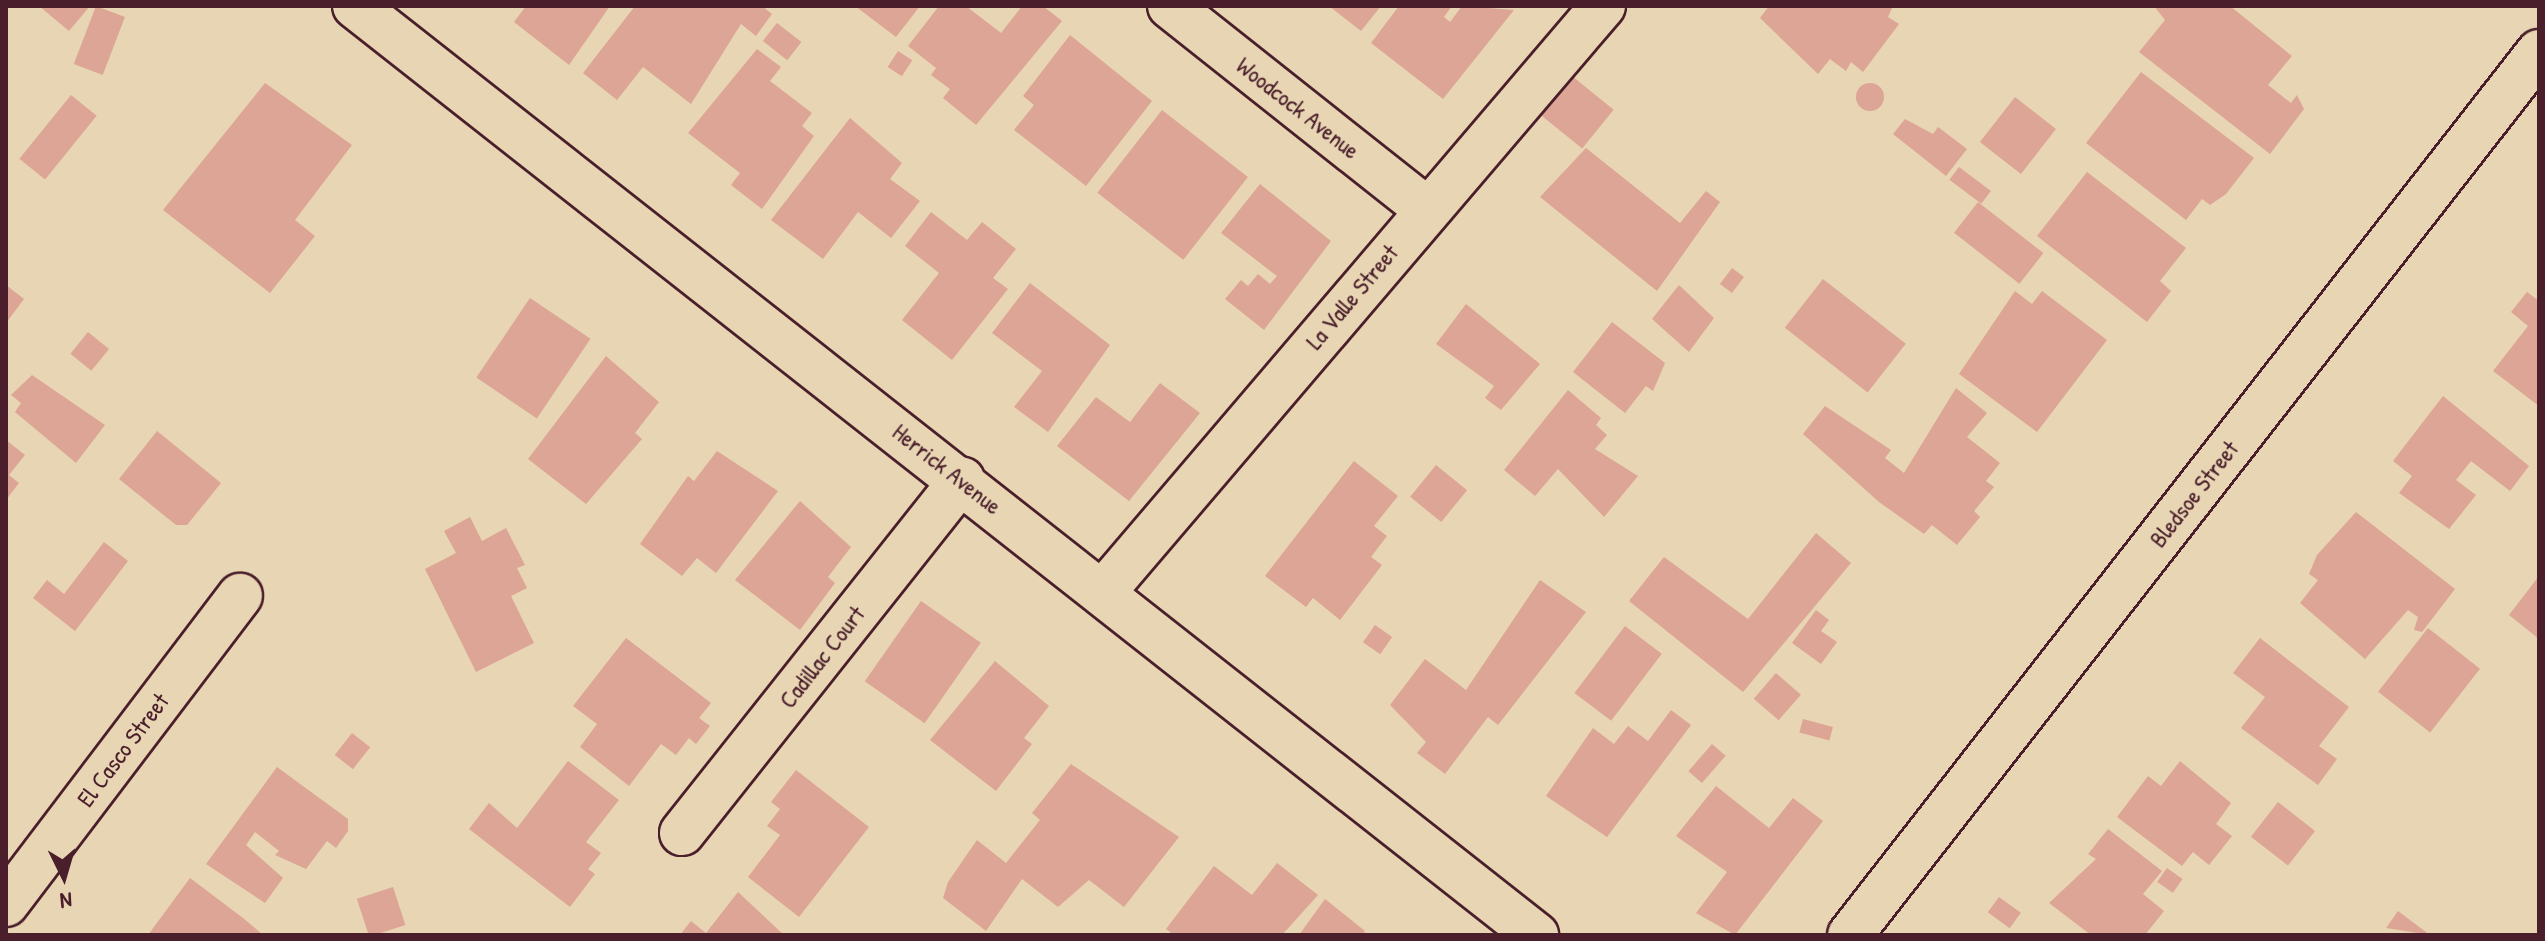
<!DOCTYPE html>
<html>
<head>
<meta charset="utf-8">
<style>
	body { margin:0 }
	#map { position:relative; width:2545px; height:941px; overflow:hidden; background:#e8d5b3; font-family:"Patrick Hand",sans-serif }
	div>[style] { position:absolute }
	.building>* { inset:0; background:#dda596; transform-origin:0 0 }
	.round { border-radius:50% }
	.roads { filter:drop-shadow(2px 0 #4a1f2b) drop-shadow(-2px 0 #4a1f2b) drop-shadow(0 2px #4a1f2b) drop-shadow(0 -2px #4a1f2b) }
	.minor>* { height:44px; margin:-22px; padding:0 22px; transform-origin:22px; border-radius:22px; background:#e8d5b3 }
	span { translate:-50% -50%; white-space:nowrap; text-align:center; line-height:1.15; -webkit-text-stroke:7px #e8d5b3; paint-order:stroke }
	.street-label { font-size:24px; color:#4a1f2b }
	.frame { position:absolute; inset:0; border:8px solid #4a1f2b; pointer-events:none }
	.north { position:absolute; left:24px; top:837px; width:80px; height:80px; -webkit-text-stroke:6px #e8d5b3; paint-order:stroke; rotate:175deg; font-size:22px; font-weight:700; line-height:32px; text-align:center; color:#4a1f2b }
	.north::after { content:''; display:block; margin:auto; width:28px; height:36px; background:#4a1f2b; clip-path:polygon(50% 0,100% 100%,50% 72%,0 100%) }
</style>
</head>
<body>
<div id="map">
	<div class="building">
		<i style="clip-path:polygon(39px 6px,90px 6px,69px 31px)"></i>
		<i style="left:96px;top:6px;width:31px;height:62px;rotate:21deg"></i>
		<i style="clip-path:polygon(526px 6px,610px 6px,569px 65px,514px 22px)"></i>
		<i style="clip-path:polygon(635px 6px,762px 6px,772px 14px,756px 36px,741px 24px,691px 104px,643px 67px,617px 100px,583px 73px)"></i>
		<i style="clip-path:polygon(855px 6px,920px 6px,896px 37px)"></i>
		<i style="clip-path:polygon(939px 6px,966px 6px,1001px 33px,1022px 6px,1043px 6px,1062px 21px,976px 125px,943px 98px,950px 89px,931px 75px,936px 68px,908px 46px)"></i>
		<i style="clip-path:polygon(1329px 6px,1381px 6px,1361px 31px)"></i>
		<i style="clip-path:polygon(1399px 6px,1452px 6px,1444px 17px,1450px 22px,1462px 6px,1514px 10px,1443px 99px,1371px 43px)"></i>
		<i style="clip-path:polygon(1769px 6px,1893px 6px,1888px 17px,1899px 24px,1863px 72px,1851px 62px,1846px 71px,1830px 59px,1818px 74px,1760px 18px)"></i>
		<i style="clip-path:polygon(2154px 6px,2230px 6px,2292px 56px,2268px 85px,2291px 103px,2297px 95px,2304px 109px,2270px 154px,2139px 52px,2165px 20px)"></i>
		<i style="left:777px;top:23px;width:31px;height:23px;rotate:38deg"></i>
		<i style="clip-path:polygon(1070px 35px,1152px 101px,1086px 186px,1014px 130px,1034px 105px,1023px 96px)"></i>
		<i style="clip-path:polygon(757px 49px,781px 67px,770px 81px,812px 113px,802px 126px,814px 136px,762px 209px,731px 185px,740px 173px,688px 133px)"></i>
		<i style="left:898px;top:51px;width:17px;height:19px;rotate:33deg"></i>
		<i style="left:1567px;top:72px;width:60px;height:50px;rotate:39deg"></i>
		<i style="clip-path:polygon(2141px 72px,2254px 158px,2226px 194px,2210px 205px,2202px 199px,2186px 220px,2086px 143px)"></i>
		<i style="clip-path:polygon(265px 83px,352px 145px,295px 220px,315px 236px,270px 293px,163px 210px)"></i>
		<i class="round" style="left:1856px;top:83px;width:28px;height:28px"></i>
		<i style="left:71px;top:95px;width:33px;height:82px;rotate:39deg"></i>
		<i style="left:2015px;top:97px;width:52px;height:57px;rotate:38deg"></i>
		<i style="left:1162px;top:110px;width:109px;height:105px;rotate:38deg"></i>
		<i style="clip-path:polygon(850px 118px,902px 163px,890px 179px,920px 201px,891px 238px,858px 212px,823px 259px,771px 220px)"></i>
		<i style="clip-path:polygon(1905px 119px,1933px 134px,1938px 127px,1967px 149px,1946px 176px,1893px 134px)"></i>
		<i style="clip-path:polygon(1586px 148px,1680px 223px,1706px 191px,1720px 202px,1657px 291px,1540px 197px)"></i>
		<i style="left:1959px;top:167px;width:40px;height:16px;rotate:37deg"></i>
		<i style="clip-path:polygon(2087px 172px,2186px 248px,2160px 281px,2171px 291px,2147px 322px,2037px 236px)"></i>
		<i style="clip-path:polygon(1260px 184px,1331px 241px,1264px 330px,1225px 299px,1241px 280px,1248px 286px,1258px 274px,1270px 284px,1277px 276px,1221px 233px)"></i>
		<i style="left:1978px;top:202px;width:83px;height:39px;rotate:38deg"></i>
		<i style="clip-path:polygon(931px 212px,967px 240px,982px 222px,1016px 249px,993px 278px,1008px 289px,952px 360px,902px 320px,939px 273px,905px 246px)"></i>
		<i style="left:1732px;top:268px;width:15px;height:20px;rotate:37deg"></i>
		<i style="left:1823px;top:279px;width:105px;height:62px;rotate:38deg"></i>
		<i style="clip-path:polygon(1030px 283px,1110px 345px,1048px 432px,1014px 407px,1042px 371px,992px 333px)"></i>
		<i style="clip-path:polygon(6px 285px,24px 299px,6px 323px)"></i>
		<i style="clip-path:polygon(1679px 285px,1714px 318px,1689px 352px,1652px 319px)"></i>
		<i style="clip-path:polygon(2015px 291px,2032px 304px,2042px 291px,2107px 340px,2037px 432px,1959px 374px)"></i>
		<i style="clip-path:polygon(2527px 292px,2539px 301px,2539px 406px,2493px 371px,2528px 326px,2511px 312px)"></i>
		<i style="left:530px;top:298px;width:73px;height:96px;rotate:34deg"></i>
		<i style="clip-path:polygon(1466px 304px,1540px 364px,1501px 410px,1485px 398px,1494px 386px,1436px 344px)"></i>
		<i style="clip-path:polygon(1612px 322px,1665px 363px,1653px 391px,1646px 386px,1625px 413px,1573px 372px)"></i>
		<i style="left:88px;top:332px;width:27px;height:28px;rotate:39deg"></i>
		<i style="clip-path:polygon(606px 356px,659px 402px,635px 433px,642px 439px,586px 504px,528px 459px)"></i>
		<i style="clip-path:polygon(32px 375px,105px 425px,76px 463px,15px 412px,21px 403px,11px 395px)"></i>
		<i style="clip-path:polygon(1160px 383px,1200px 413px,1129px 501px,1057px 446px,1096px 397px,1130px 422px)"></i>
		<i style="clip-path:polygon(1956px 388px,1987px 413px,1967px 437px,2000px 463px,1986px 481px,1994px 487px,1974px 511px,1980px 517px,1957px 545px,1932px 525px,1924px 534px,1879px 502px,1803px 434px,1825px 406px,1891px 450px,1885px 458px,1904px 473px)"></i>
		<i style="clip-path:polygon(1568px 390px,1601px 418px,1596px 425px,1607px 435px,1595px 449px,1638px 476px,1604px 517px,1558px 469px,1535px 496px,1504px 470px)"></i>
		<i style="clip-path:polygon(2443px 396px,2529px 466px,2510px 491px,2471px 461px,2456px 480px,2476px 495px,2449px 529px,2399px 493px,2412px 476px,2393px 461px)"></i>
		<i style="clip-path:polygon(157px 431px,221px 483px,187px 525px,176px 525px,119px 479px)"></i>
		<i style="clip-path:polygon(6px 440px,25px 455px,9px 475px,19px 483px,6px 500px)"></i>
		<i style="clip-path:polygon(717px 451px,778px 491px,716px 573px,697px 558px,682px 576px,640px 544px,688px 476px,694px 481px)"></i>
		<i style="clip-path:polygon(1354px 461px,1398px 496px,1374px 526px,1387px 536px,1371px 557px,1382px 565px,1340px 620px,1313px 598px,1306px 607px,1265px 576px)"></i>
		<i style="left:1436px;top:465px;width:40px;height:41px;rotate:39deg"></i>
		<i style="clip-path:polygon(800px 501px,851px 547px,828px 577px,835px 583px,800px 630px,735px 580px)"></i>
		<i style="clip-path:polygon(2356px 512px,2455px 589px,2422px 632px,2414px 630px,2418px 617px,2408px 610px,2365px 659px,2300px 603px,2318px 580px,2309px 574px,2317px 555px)"></i>
		<i style="clip-path:polygon(470px 517px,482px 541px,506px 528px,525px 565px,517px 568px,527px 588px,511px 596px,534px 643px,476px 672px,425px 569px,456px 553px,444px 531px)"></i>
		<i style="clip-path:polygon(1816px 533px,1851px 563px,1743px 692px,1629px 601px,1664px 557px,1748px 619px)"></i>
		<i style="clip-path:polygon(104px 542px,128px 561px,75px 631px,33px 598px,47px 580px,64px 594px)"></i>
		<i style="clip-path:polygon(2539px 576px,2539px 639px,2509px 615px)"></i>
		<i style="clip-path:polygon(1540px 580px,1586px 612px,1498px 725px,1488px 717px,1445px 774px,1417px 753px,1426px 742px,1390px 705px,1425px 659px,1466px 690px)"></i>
		<i style="left:921px;top:601px;width:73px;height:98px;rotate:35deg"></i>
		<i style="clip-path:polygon(1816px 610px,1829px 620px,1821px 631px,1837px 642px,1821px 664px,1792px 643px)"></i>
		<i style="left:1375px;top:625px;width:21px;height:21px;rotate:35deg"></i>
		<i style="left:1625px;top:626px;width:46px;height:84px;rotate:37deg"></i>
		<i style="left:2428px;top:628px;width:66px;height:81px;rotate:38deg"></i>
		<i style="clip-path:polygon(626px 638px,711px 703px,699px 718px,710px 726px,696px 744px,689px 738px,676px 755px,661px 744px,629px 786px,580px 747px,597px 724px,573px 706px)"></i>
		<i style="clip-path:polygon(2260px 638px,2349px 707px,2319px 746px,2337px 759px,2318px 785px,2241px 728px,2265px 697px,2233px 673px)"></i>
		<i style="clip-path:polygon(995px 661px,1049px 706px,1024px 738px,1032px 744px,996px 791px,930px 740px)"></i>
		<i style="left:1776px;top:673px;width:33px;height:34px;rotate:41deg"></i>
		<i style="clip-path:polygon(1671px 710px,1691px 725px,1607px 837px,1546px 796px,1593px 728px,1614px 744px,1628px 726px,1648px 741px)"></i>
		<i style="left:1803px;top:719px;width:31px;height:14px;rotate:15deg"></i>
		<i style="left:352px;top:733px;width:23px;height:28px;rotate:38deg"></i>
		<i style="left:1712px;top:744px;width:18px;height:36px;rotate:41deg"></i>
		<i style="clip-path:polygon(568px 761px,619px 800px,586px 842px,601px 853px,588px 869px,595px 874px,570px 907px,469px 829px,489px 803px,517px 828px)"></i>
		<i style="clip-path:polygon(2180px 761px,2231px 803px,2216px 824px,2232px 836px,2209px 865px,2193px 852px,2182px 866px,2117px 817px,2148px 776px,2161px 786px)"></i>
		<i style="clip-path:polygon(1071px 764px,1179px 837px,1124px 907px,1089px 880px,1058px 907px,1022px 879px,986px 931px,943px 898px,948px 882px,977px 840px,1006px 863px,1040px 820px,1032px 813px)"></i>
		<i style="clip-path:polygon(277px 767px,348px 819px,348px 831px,336px 848px,327px 841px,306px 869px,275px 855px,279px 851px,255px 832px,246px 845px,283px 878px,265px 903px,206px 864px)"></i>
		<i style="clip-path:polygon(796px 770px,869px 827px,799px 917px,748px 877px,780px 835px,767px 826px,780px 809px,771px 802px)"></i>
		<i style="clip-path:polygon(1716px 786px,1769px 828px,1793px 798px,1823px 821px,1735px 935px,1696px 913px,1727px 872px,1676px 836px)"></i>
		<i style="left:2278px;top:802px;width:47px;height:44px;rotate:38deg"></i>
		<i style="clip-path:polygon(2108px 829px,2162px 871px,2143px 894px,2164px 911px,2145px 935px,2091px 935px,2049px 903px,2096px 859px,2088px 854px)"></i>
		<i style="clip-path:polygon(1277px 863px,1318px 895px,1282px 935px,1174px 935px,1166px 929px,1214px 866px,1252px 895px)"></i>
		<i style="left:2167px;top:868px;width:19px;height:17px;rotate:35deg"></i>
		<i style="clip-path:polygon(190px 878px,243px 918px,263px 935px,148px 935px)"></i>
		<i style="left:393px;top:887px;width:40px;height:38px;rotate:72deg"></i>
		<i style="clip-path:polygon(738px 892px,784px 935px,680px 935px,691px 921px,706px 933px)"></i>
		<i style="left:1999px;top:897px;width:27px;height:19px;rotate:36deg"></i>
		<i style="clip-path:polygon(1325px 899px,1365px 931px,1362px 935px,1299px 935px)"></i>
		<i style="clip-path:polygon(2398px 911px,2430px 935px,2386px 928px)"></i>
	</div>
	<div class="roads">
		<div class="minor">
			<i style="left:355px;top:6px;width:1503px;rotate:38.19deg"></i>
			<i style="left:1170px;top:6px;width:327px;rotate:38.4deg"></i>
			<i style="left:1104px;top:591px;width:769px;rotate:-49.54deg"></i>
			<i style="left:682px;top:833px;width:451px;rotate:-51.6deg"></i>
			<i style="left:6px;top:904px;width:387px;rotate:-52.8deg"></i>
			<i style="left:1850px;top:935px;width:1120px;rotate:-52.04deg"></i>
		</div>
	</div>
	<div class="street-label">
		<span style="left:1298px;top:108px;rotate:38deg">Woodcock Avenue</span>
		<span style="left:1352px;top:297px;rotate:-50deg">La Valle Street</span>
		<span style="left:947px;top:469px;rotate:38deg">Herrick Avenue</span>
		<span style="left:2194px;top:494px;rotate:-52deg">Bledsoe Street</span>
		<span style="left:822px;top:657px;rotate:-52deg">Cadillac Court</span>
		<span style="left:123px;top:750px;rotate:-53deg">El Casco Street</span>
	</div>
	<div class="frame"></div>
	<div class="north">N</div>
</div>
</body>
</html>
